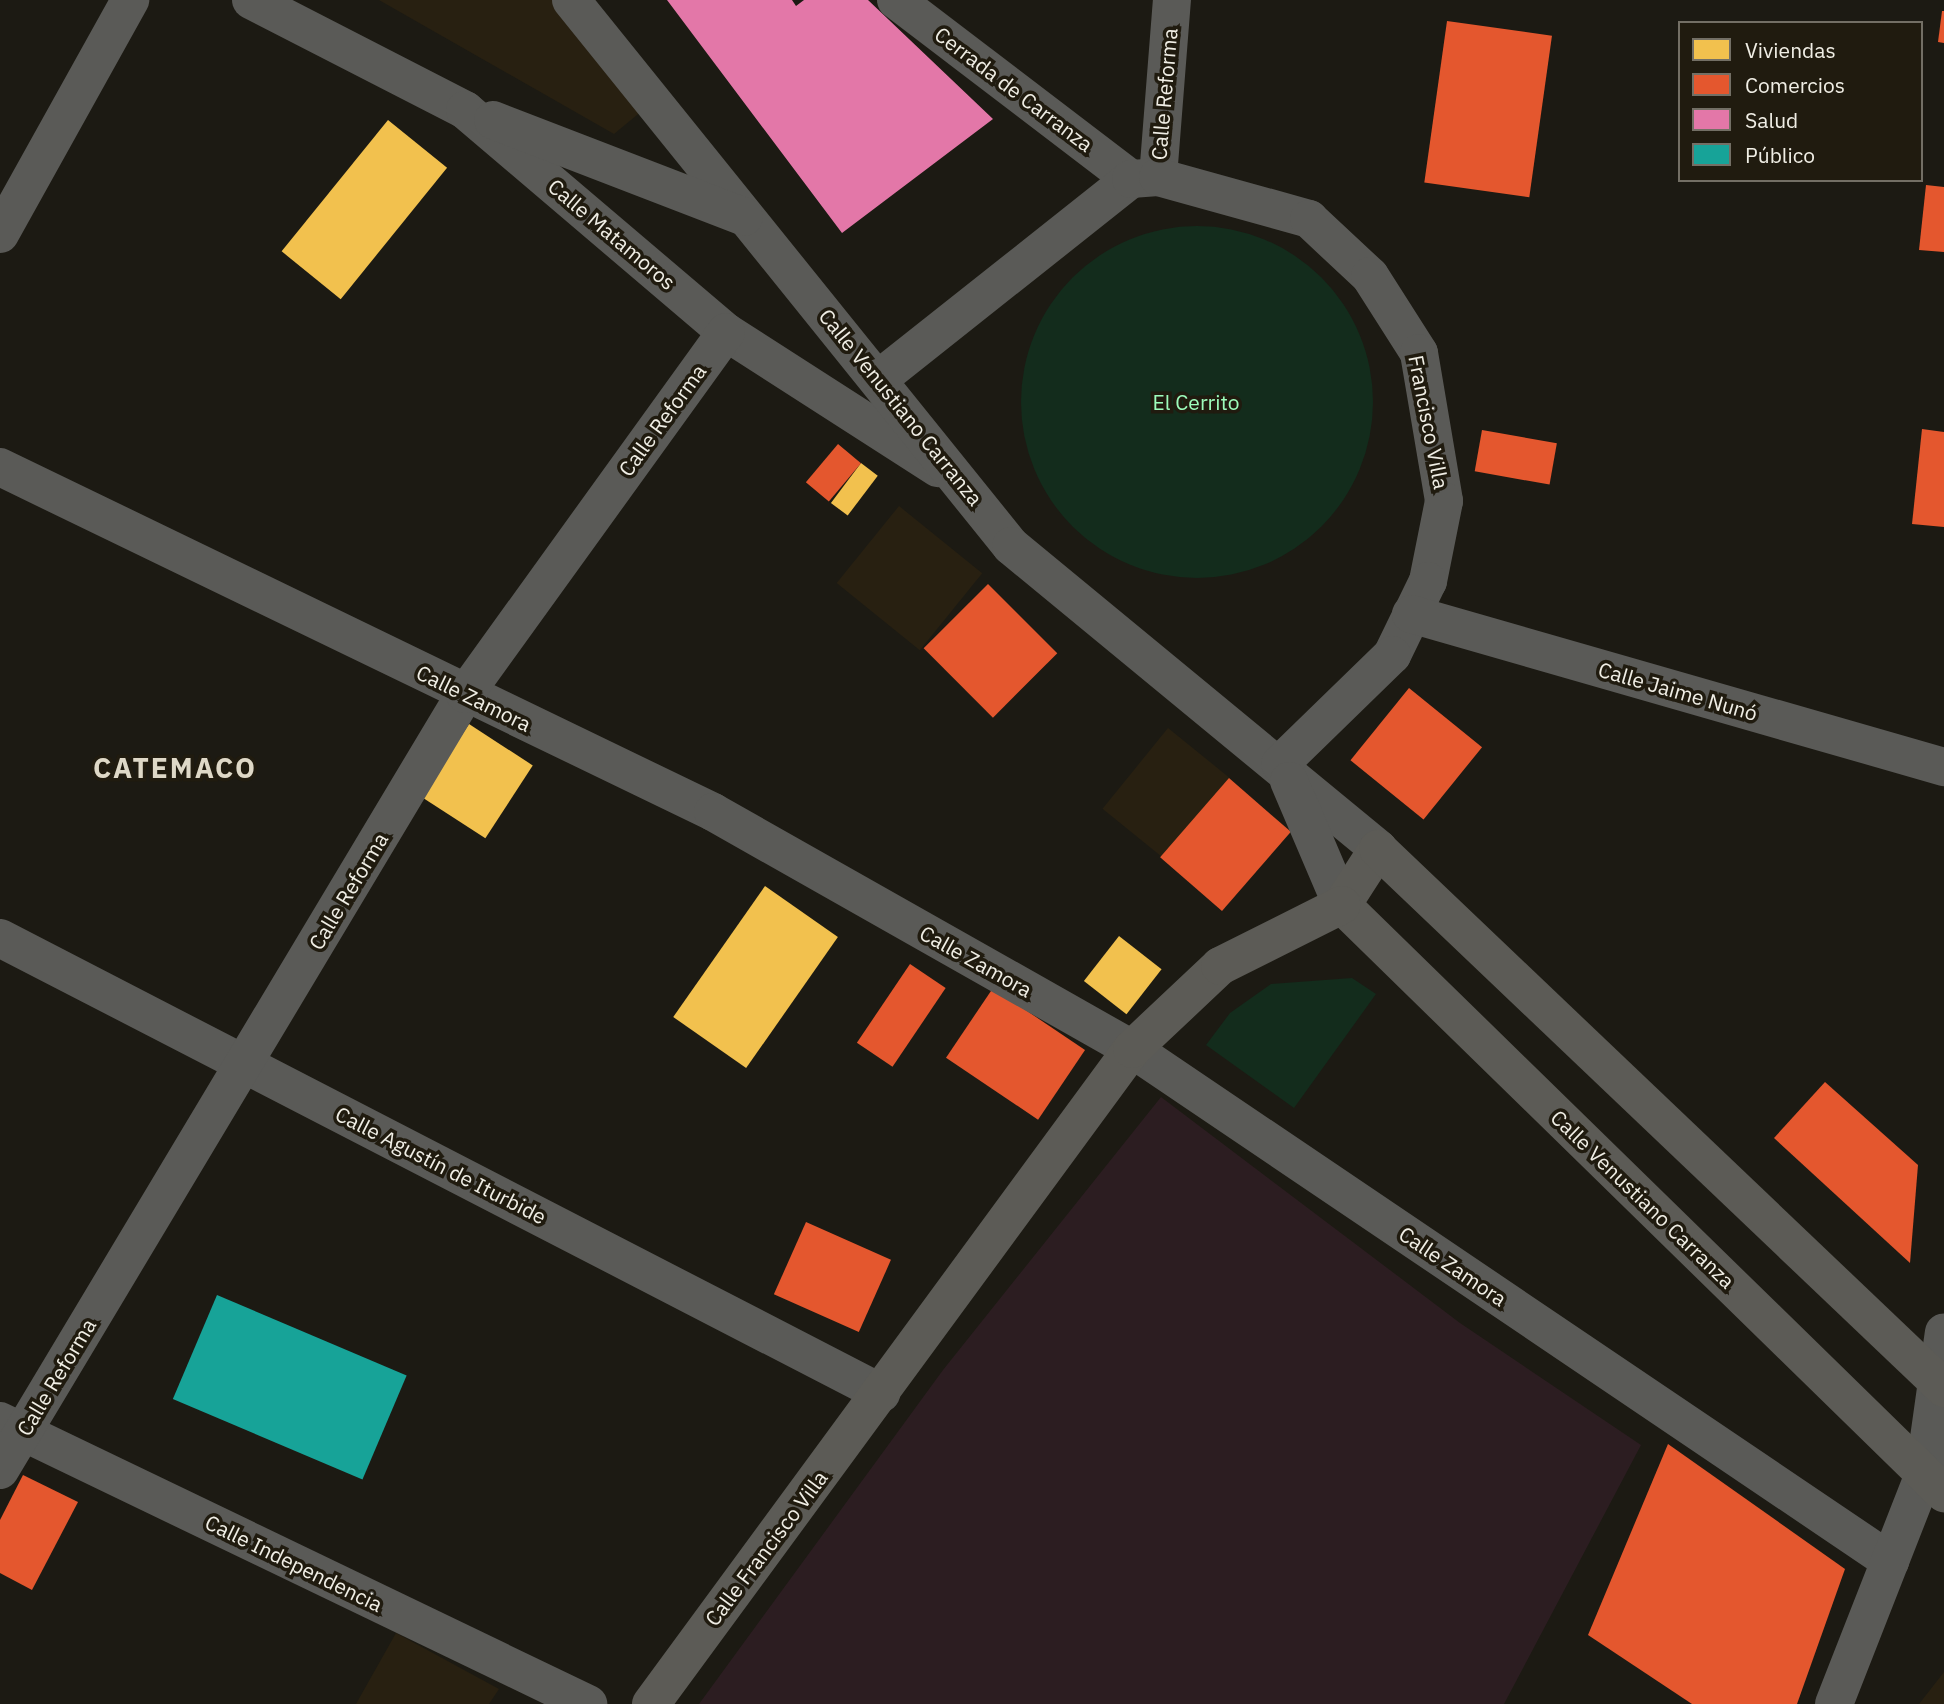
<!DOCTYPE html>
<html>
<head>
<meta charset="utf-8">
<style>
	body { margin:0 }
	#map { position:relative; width:1944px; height:1704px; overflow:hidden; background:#1c1a13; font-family:"IBM Plex Sans",sans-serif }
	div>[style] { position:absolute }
	.commercial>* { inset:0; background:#282011; transform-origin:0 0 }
	.education>* { inset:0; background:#2c1d21 }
	.green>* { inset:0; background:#132c1c }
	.round { border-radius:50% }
	.homes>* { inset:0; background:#f2c14e; transform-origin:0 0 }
	.shops>* { inset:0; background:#e4572e; transform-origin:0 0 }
	.health>* { inset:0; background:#e377a8 }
	.public>* { inset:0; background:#17a398; transform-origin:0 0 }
	.minor>* { height:38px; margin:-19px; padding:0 19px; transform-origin:19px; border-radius:19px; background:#5a5a57 }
	.major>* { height:38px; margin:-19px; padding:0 19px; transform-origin:19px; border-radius:19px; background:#5c5b56 }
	span { translate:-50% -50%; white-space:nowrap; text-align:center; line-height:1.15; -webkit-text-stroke:7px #201b0f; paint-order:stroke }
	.street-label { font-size:21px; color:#f0eee5 }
	.park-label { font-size:21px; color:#9dfcbb }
	.district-label { font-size:28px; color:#ded8c7; font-weight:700; letter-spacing:2px }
	.legend { position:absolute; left:1678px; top:21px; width:245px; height:161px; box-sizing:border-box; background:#201b0f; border:2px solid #736f65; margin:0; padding:9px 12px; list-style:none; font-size:21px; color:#f0eee5 }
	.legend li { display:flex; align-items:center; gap:14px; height:35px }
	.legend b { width:35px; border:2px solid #736f65 }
</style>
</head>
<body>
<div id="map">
	<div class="commercial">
		<i style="clip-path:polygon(379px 0,552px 0,643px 110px,614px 134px)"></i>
		<i style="left:899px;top:506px;width:107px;height:99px;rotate:39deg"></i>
		<i style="left:1168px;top:728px;width:79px;height:104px;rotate:39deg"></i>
		<i style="clip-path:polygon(396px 1633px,499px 1689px,489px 1704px,356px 1704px)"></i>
		<i style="clip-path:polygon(1944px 1672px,1944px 1704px,1919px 1704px)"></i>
	</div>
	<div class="education">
		<i style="clip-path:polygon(1161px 1097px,1460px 1323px,1641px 1445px,1504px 1704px,699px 1704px,943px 1370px)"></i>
	</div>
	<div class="green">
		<i class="round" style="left:1021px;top:226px;width:352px;height:352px"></i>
		<i style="clip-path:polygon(1352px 978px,1376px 994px,1294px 1108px,1206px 1045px,1230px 1013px,1271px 984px)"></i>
	</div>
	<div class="homes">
		<i style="left:388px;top:120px;width:76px;height:169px;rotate:39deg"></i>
		<i style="left:861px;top:463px;width:21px;height:50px;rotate:37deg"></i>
		<i style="left:469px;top:724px;width:76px;height:87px;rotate:33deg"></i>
		<i style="left:765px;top:886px;width:89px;height:160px;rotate:35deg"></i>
		<i style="left:1119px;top:936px;width:54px;height:57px;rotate:38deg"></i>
	</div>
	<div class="shops">
		<i style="clip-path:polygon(1942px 11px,1944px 11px,1944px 43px,1938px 42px)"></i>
		<i style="left:1447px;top:21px;width:106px;height:163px;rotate:8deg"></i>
		<i style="clip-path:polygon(1926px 185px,1944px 187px,1944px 252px,1919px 250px)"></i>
		<i style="clip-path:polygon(1922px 429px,1944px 432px,1944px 527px,1912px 524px)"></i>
		<i style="left:1482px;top:430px;width:76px;height:42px;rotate:10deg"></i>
		<i style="left:838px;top:444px;width:30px;height:50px;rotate:40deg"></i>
		<i style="left:988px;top:584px;width:98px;height:91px;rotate:45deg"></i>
		<i style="left:1409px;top:688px;width:94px;height:93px;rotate:39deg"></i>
		<i style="left:1229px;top:778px;width:82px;height:105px;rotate:41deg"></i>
		<i style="left:910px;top:964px;width:43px;height:95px;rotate:34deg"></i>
		<i style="left:993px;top:988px;width:111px;height:84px;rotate:34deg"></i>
		<i style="clip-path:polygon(1825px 1082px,1918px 1165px,1910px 1263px,1774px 1138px)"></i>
		<i style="left:806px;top:1222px;width:93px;height:79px;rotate:24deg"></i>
		<i style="clip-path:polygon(1668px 1444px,1845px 1569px,1797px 1704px,1692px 1704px,1588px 1635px)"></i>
		<i style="clip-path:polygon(23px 1475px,78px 1502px,32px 1590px,0 1573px,0 1520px)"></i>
	</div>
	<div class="health">
		<i style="clip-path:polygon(667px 0,792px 0,796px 6px,804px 0,868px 0,993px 119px,842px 233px)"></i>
	</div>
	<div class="public">
		<i style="left:217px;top:1295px;width:206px;height:113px;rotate:23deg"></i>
	</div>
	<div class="minor">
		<i style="left:251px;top:0;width:241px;rotate:27.2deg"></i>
		<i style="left:465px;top:110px;width:343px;rotate:40.4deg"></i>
		<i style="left:726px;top:332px;width:252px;rotate:32.7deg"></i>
		<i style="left:571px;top:0;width:701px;rotate:51.14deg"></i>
		<i style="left:1011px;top:546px;width:476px;rotate:39.5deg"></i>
		<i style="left:896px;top:0;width:295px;rotate:37.3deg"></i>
		<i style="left:493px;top:120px;width:269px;rotate:21.1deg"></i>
		<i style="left:1158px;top:177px;width:178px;rotate:-85.5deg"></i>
		<i style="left:0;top:234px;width:268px;rotate:-60.9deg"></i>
		<i style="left:880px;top:378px;width:320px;rotate:-38.4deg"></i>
		<i style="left:1131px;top:179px;width:27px;rotate:-4deg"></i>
		<i style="left:1158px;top:177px;width:157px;rotate:15.5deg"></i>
		<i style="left:1309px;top:219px;width:83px;rotate:43.1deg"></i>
		<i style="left:1370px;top:276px;width:91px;rotate:57.5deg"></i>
		<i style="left:1419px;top:353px;width:150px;rotate:80.4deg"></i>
		<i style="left:1444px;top:501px;width:82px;rotate:101.3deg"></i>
		<i style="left:1428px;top:581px;width:82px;rotate:115.9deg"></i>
		<i style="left:1392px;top:655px;width:156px;rotate:135.8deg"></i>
		<i style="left:0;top:467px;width:792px;rotate:25.82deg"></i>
		<i style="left:713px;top:812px;width:481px;rotate:29.5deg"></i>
		<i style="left:1132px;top:1049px;width:915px;rotate:34.04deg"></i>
		<i style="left:1411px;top:614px;width:555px;rotate:16.02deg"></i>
		<i style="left:1289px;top:781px;width:135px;rotate:66.9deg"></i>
		<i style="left:0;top:938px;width:992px;rotate:27.31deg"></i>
		<i style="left:0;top:1421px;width:653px;rotate:25.7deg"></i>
		<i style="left:0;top:1470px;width:905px;rotate:-59.07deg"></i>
		<i style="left:465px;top:694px;width:446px;rotate:-54.2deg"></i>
		<i style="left:1834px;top:1704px;width:247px;rotate:-68.6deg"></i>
		<i style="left:1924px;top:1474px;width:143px;rotate:-82deg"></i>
	</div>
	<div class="major">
		<i style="left:1342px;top:905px;width:67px;rotate:-57.3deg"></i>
		<i style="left:1378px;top:849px;width:782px;rotate:43.6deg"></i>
		<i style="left:1342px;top:905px;width:842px;rotate:44.33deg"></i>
		<i style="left:651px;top:1704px;width:813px;rotate:-53.71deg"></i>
		<i style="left:1132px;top:1049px;width:121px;rotate:-43.3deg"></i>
		<i style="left:1220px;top:966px;width:136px;rotate:-26.6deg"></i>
	</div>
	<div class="street-label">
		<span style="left:1014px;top:89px;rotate:37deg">Cerrada de Carranza</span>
		<span style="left:1164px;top:94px;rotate:-85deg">Calle Reforma</span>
		<span style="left:612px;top:234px;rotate:40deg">Calle Matamoros</span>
		<span style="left:901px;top:407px;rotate:51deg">Calle Venustiano Carranza</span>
		<span style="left:662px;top:420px;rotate:-54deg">Calle Reforma</span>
		<span style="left:1429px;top:422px;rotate:79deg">Francisco Villa</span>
		<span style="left:1678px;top:691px;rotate:16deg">Calle Jaime Nunó</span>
		<span style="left:474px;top:698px;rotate:26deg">Calle Zamora</span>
		<span style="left:348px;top:891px;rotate:-59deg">Calle Reforma</span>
		<span style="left:976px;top:961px;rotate:29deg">Calle Zamora</span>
		<span style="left:441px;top:1165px;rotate:27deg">Calle Agustín de Iturbide</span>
		<span style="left:1643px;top:1199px;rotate:44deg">Calle Venustiano Carranza</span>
		<span style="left:1453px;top:1266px;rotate:34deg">Calle Zamora</span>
		<span style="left:56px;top:1377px;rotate:-59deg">Calle Reforma</span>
		<span style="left:766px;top:1548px;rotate:-53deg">Calle Francisco Villa</span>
		<span style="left:294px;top:1563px;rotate:26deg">Calle Independencia</span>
	</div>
	<div class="park-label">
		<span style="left:1196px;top:402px">El Cerrito</span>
	</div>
	<div class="district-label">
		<span style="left:175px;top:768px">CATEMACO</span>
	</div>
	<ul class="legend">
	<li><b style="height:19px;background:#f2c14e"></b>Viviendas</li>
	<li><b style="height:19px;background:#e4572e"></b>Comercios</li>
	<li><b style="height:19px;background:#e377a8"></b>Salud</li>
	<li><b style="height:19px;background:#17a398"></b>Público</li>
	</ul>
</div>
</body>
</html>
